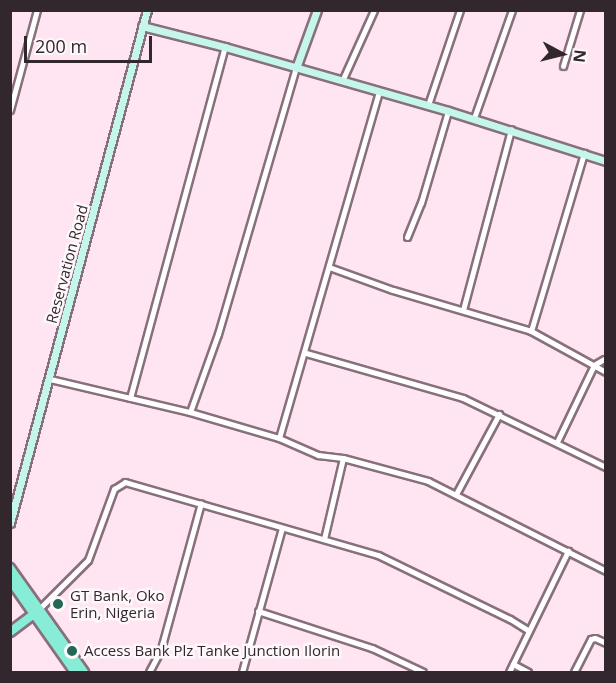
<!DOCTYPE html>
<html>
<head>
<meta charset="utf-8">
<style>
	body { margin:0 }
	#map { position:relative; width:616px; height:683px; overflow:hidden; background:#ffe4f2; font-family:"Open Sans",sans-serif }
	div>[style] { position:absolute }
	.roads { filter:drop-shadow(2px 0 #87707c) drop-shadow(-2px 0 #87707c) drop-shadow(0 2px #87707c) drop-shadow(0 -2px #87707c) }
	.street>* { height:5px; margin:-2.5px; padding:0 2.5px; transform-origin:2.5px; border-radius:2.5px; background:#fff }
	.secondary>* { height:7px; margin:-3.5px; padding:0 3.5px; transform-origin:3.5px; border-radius:3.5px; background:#c4f6eb }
	.primary>* { height:8px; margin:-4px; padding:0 4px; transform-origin:4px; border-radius:4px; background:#88edd7 }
	.dots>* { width:16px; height:16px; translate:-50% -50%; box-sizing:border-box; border:3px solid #fef8fb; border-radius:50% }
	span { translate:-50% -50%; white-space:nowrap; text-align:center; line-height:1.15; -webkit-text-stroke:5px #fef8fb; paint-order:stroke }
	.street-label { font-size:15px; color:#31272c }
	.poi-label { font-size:15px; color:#31272c }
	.left { translate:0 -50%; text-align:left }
	.frame { position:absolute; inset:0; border:12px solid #31272c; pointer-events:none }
	.north { position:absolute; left:532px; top:24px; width:60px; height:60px; -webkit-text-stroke:4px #fef8fb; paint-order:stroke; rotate:97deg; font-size:16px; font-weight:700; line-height:24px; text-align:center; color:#31272c }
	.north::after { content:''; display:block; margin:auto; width:21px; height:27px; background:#31272c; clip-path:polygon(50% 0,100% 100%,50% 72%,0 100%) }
	.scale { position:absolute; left:24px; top:36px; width:128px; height:27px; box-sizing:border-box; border:3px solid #31272c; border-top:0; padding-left:8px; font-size:18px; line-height:21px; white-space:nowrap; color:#31272c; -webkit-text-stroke:4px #fef8fb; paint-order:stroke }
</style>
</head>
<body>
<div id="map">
	<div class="roads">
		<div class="street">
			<i style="left:563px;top:66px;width:59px;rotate:-73.1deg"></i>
			<i style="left:342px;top:81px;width:78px;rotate:-65.7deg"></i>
			<i style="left:428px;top:105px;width:100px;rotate:-71.4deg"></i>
			<i style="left:10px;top:110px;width:104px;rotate:-74.9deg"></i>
			<i style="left:474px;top:118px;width:114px;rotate:-70.6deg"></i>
			<i style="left:407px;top:237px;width:37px;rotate:-68deg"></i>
			<i style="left:421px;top:203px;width:96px;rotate:-73.6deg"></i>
			<i style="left:329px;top:267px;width:68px;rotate:19.8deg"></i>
			<i style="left:393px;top:290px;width:144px;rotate:16.5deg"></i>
			<i style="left:531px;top:331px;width:85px;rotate:28.7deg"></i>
			<i style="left:463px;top:310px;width:187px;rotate:-75.1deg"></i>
			<i style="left:531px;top:331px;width:186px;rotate:-73.4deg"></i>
			<i style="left:306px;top:353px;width:163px;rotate:16deg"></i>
			<i style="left:463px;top:398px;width:159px;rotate:25.8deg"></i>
			<i style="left:50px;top:379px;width:144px;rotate:13.3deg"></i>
			<i style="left:190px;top:412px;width:93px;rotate:16.3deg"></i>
			<i style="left:279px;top:438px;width:43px;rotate:23.6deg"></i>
			<i style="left:318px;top:455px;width:25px;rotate:7deg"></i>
			<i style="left:343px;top:458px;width:88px;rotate:15.1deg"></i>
			<i style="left:428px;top:481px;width:199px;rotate:26.8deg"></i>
			<i style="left:130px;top:398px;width:364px;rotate:-74.9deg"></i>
			<i style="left:190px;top:412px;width:83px;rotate:-70.3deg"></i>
			<i style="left:218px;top:334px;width:277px;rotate:-73.7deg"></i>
			<i style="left:279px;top:438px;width:361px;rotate:-73.9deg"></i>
			<i style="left:557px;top:442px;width:85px;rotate:-64.3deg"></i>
			<i style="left:594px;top:365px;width:12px;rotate:-31deg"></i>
			<i style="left:456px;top:494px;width:91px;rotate:-61.7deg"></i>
			<i style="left:324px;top:539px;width:83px;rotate:-76.8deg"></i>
			<i style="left:39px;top:609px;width:69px;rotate:-45deg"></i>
			<i style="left:88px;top:560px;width:76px;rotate:-69.9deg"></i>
			<i style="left:114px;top:489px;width:13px;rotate:-32deg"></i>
			<i style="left:125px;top:482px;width:263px;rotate:16.1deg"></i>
			<i style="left:378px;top:555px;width:147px;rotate:25.9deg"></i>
			<i style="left:510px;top:619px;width:22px;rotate:32deg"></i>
			<i style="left:258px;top:611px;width:120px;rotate:18deg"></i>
			<i style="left:372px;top:648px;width:56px;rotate:25.2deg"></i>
			<i style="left:513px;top:664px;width:17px;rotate:28deg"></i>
			<i style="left:149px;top:672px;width:26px;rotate:-62deg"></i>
			<i style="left:161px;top:649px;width:151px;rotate:-74.7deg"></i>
			<i style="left:242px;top:672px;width:149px;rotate:-74.5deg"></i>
			<i style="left:509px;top:672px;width:135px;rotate:-64deg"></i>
			<i style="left:574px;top:672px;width:37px;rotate:-63deg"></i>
			<i style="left:591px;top:639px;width:4px;rotate:-14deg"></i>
			<i style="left:595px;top:638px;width:12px;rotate:24deg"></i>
		</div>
		<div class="secondary">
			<i style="left:142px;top:26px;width:86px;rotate:14.2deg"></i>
			<i style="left:225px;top:47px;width:232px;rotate:16deg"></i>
			<i style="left:448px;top:111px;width:166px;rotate:17.6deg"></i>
			<i style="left:296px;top:68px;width:62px;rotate:-70.1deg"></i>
			<i style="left:10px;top:523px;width:531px;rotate:-75.05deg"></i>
		</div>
		<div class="primary">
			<i style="left:10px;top:568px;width:128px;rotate:54.6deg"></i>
			<i style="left:10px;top:580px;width:113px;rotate:54.8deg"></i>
			<i style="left:10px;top:632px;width:35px;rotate:-37deg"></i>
		</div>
	</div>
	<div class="dots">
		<i style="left:58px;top:604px;background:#256757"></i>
		<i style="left:72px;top:651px;background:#256757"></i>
	</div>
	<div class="street-label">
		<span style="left:67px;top:264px;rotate:-75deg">Reservation Road</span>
	</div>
	<div class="poi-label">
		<span class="left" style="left:70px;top:604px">GT Bank, Oko<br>Erin, Nigeria</span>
		<span class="left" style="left:84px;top:651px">Access Bank Plz Tanke Junction Ilorin</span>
	</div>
	<div class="frame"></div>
	<div class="north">N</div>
	<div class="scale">200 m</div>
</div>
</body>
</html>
